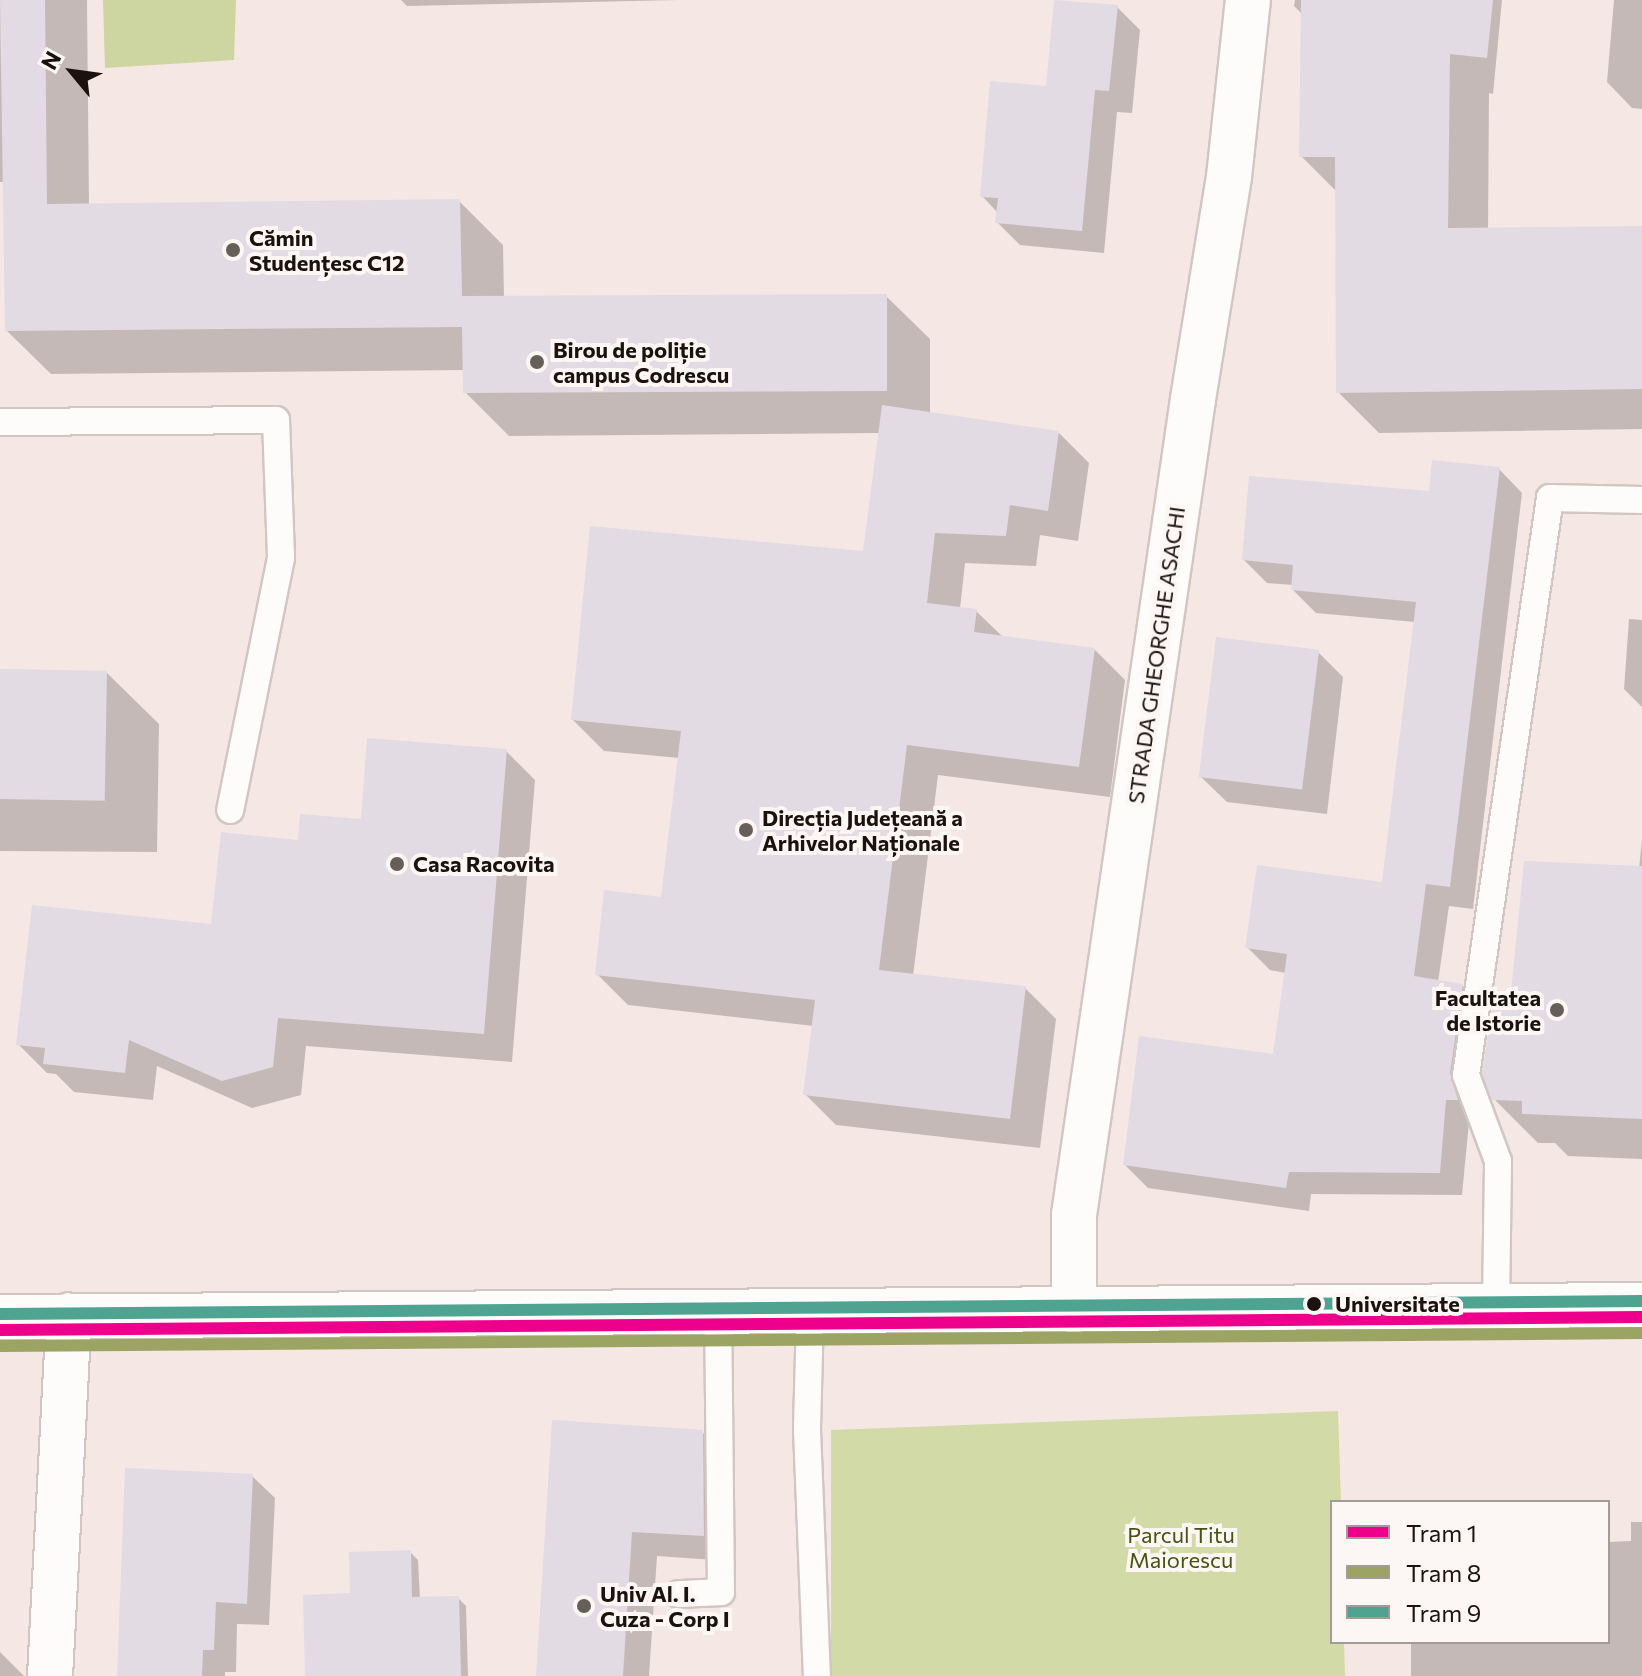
<!DOCTYPE html>
<html>
<head>
<meta charset="utf-8">
<style>
	body { margin:0 }
	#map { position:relative; width:1642px; height:1676px; overflow:hidden; background:#f5e8e4; font-family:Commissioner,sans-serif }
	div>[style] { position:absolute }
	.green>* { inset:0; background:#d2daa8 }
	.forest>* { inset:0; background:#cdd5a1 }
	.shadow>* { inset:0; background:#0003 }
	.building>* { inset:0; background:#e2dbe3; transform-origin:0 0 }
	.roads { filter:drop-shadow(2px 0 #d1c6c2) drop-shadow(-2px 0 #d1c6c2) drop-shadow(0 2px #d1c6c2) drop-shadow(0 -2px #d1c6c2) }
	.service>* { height:26px; margin:-13px; padding:0 13px; transform-origin:13px; border-radius:13px; background:#fefcfb }
	.minor>* { height:44px; margin:-22px; padding:0 22px; transform-origin:22px; border-radius:22px; background:#fefcfb }
	.tertiary>* { height:44px; margin:-22px; padding:0 22px; transform-origin:22px; border-radius:22px; background:#fefcfb }
	.secondary>* { height:44px; margin:-22px; padding:0 22px; transform-origin:22px; border-radius:22px; background:#fefcfb }
	.tram-1>* { height:12px; margin:-6px; padding:0 6px; transform-origin:6px; border-radius:6px; background:#ec008c }
	.tram-2>* { height:12px; margin:-6px; padding:0 6px; transform-origin:6px; border-radius:6px; background:#9ba463 }
	.tram-3>* { height:12px; margin:-6px; padding:0 6px; transform-origin:6px; border-radius:6px; background:#4ea391 }
	.dots>* { width:22px; height:22px; translate:-50% -50%; box-sizing:border-box; border:4px solid #fcf6f4; border-radius:50% }
	span { translate:-50% -50%; white-space:nowrap; text-align:center; line-height:1.15; -webkit-text-stroke:8px #fcf6f4; paint-order:stroke }
	.poi-label { font-size:22px; color:#1b120e; font-weight:700 }
	.left { translate:0 -50%; text-align:left }
	.right { translate:-100% -50%; text-align:right }
	.street-label { font-size:22px; color:#1b120e }
	.stop-label { font-size:22px; color:#1b120e; font-weight:700 }
	.park-label { font-size:22px; color:#455411 }
	.legend { position:absolute; left:1330px; top:1500px; width:280px; height:144px; box-sizing:border-box; background:#fcf6f4; border:2px solid #a29b98; margin:0; padding:10px 14px; list-style:none; font-size:24px; color:#1b120e }
	.legend li { display:flex; align-items:center; gap:16px; height:40px }
	.legend b { width:40px; border:2px solid #a29b98 }
	.north { position:absolute; left:32px; top:32px; width:80px; height:80px; -webkit-text-stroke:6px #fcf6f4; paint-order:stroke; rotate:299deg; font-size:22px; font-weight:700; line-height:32px; text-align:center; color:#1b120e }
	.north::after { content:''; display:block; margin:auto; width:28px; height:36px; background:#1b120e; clip-path:polygon(50% 0,100% 100%,50% 72%,0 100%) }
</style>
</head>
<body>
<div id="map">
	<div class="green">
		<i style="clip-path:polygon(1338px 1411px,1341px 1502px,1332px 1502px,1332px 1642px,1344px 1642px,1345px 1676px,831px 1676px,831px 1430px)"></i>
	</div>
	<div class="forest">
		<i style="clip-path:polygon(103px 0,236px 0,234px 60px,105px 68px)"></i>
	</div>
	<div class="shadow">
		<i style="clip-path:polygon(0 0,87px 0,89px 206px,459px 201px,503px 245px,504px 298px,886px 296px,930px 339px,930px 414px,1058px 432px,1089px 463px,1078px 541px,1040px 535px,1036px 566px,965px 563px,960px 609px,976px 611px,1003px 637px,1095px 650px,1125px 680px,1110px 797px,938px 775px,913px 976px,1025px 988px,1056px 1019px,1040px 1148px,836px 1125px,806px 1095px,814px 1026px,628px 1005px,597px 974px,662px 899px,680px 758px,604px 751px,573px 720px,865px 554px,880px 433px,509px 436px,465px 392px,465px 370px,51px 374px,7px 331px,7px 182px,0 182px)"></i>
		<i style="clip-path:polygon(401px 0,679px 0,407px 6px)"></i>
		<i style="clip-path:polygon(1295px 0,1502px 0,1493px 94px,1489px 93px,1488px 230px,1642px 228px,1642px 429px,1379px 433px,1338px 392px,1337px 192px,1301px 156px,1302px 14px,1294px 6px)"></i>
		<i style="clip-path:polygon(1614px 0,1642px 0,1642px 109px,1632px 108px,1607px 82px)"></i>
		<i style="clip-path:polygon(1117px 7px,1140px 30px,1132px 113px,1117px 112px,1104px 253px,1020px 245px,997px 222px,998px 213px,982px 196px,1048px 88px)"></i>
		<i style="clip-path:polygon(1499px 469px,1522px 493px,1473px 909px,1449px 906px,1438px 982px,1462px 986px,1485px 1009px,1473px 1097px,1480px 1122px,1469px 1122px,1462px 1195px,1311px 1194px,1309px 1211px,1148px 1188px,1125px 1165px,1274px 1057px,1286px 973px,1270px 970px,1247px 947px,1384px 884px,1415px 622px,1316px 613px,1293px 590px,1293px 585px,1267px 583px,1244px 560px)"></i>
		<i style="clip-path:polygon(1629px 619px,1642px 620px,1642px 707px,1624px 689px)"></i>
		<i style="clip-path:polygon(1318px 652px,1343px 677px,1327px 814px,1227px 802px,1201px 777px)"></i>
		<i style="clip-path:polygon(0 671px,106px 672px,159px 724px,157px 852px,0 851px)"></i>
		<i style="clip-path:polygon(506px 751px,535px 780px,512px 1062px,306px 1046px,301px 1095px,252px 1108px,157px 1066px,153px 1100px,74px 1092px,56px 1074px,47px 1073px,18px 1044px,213px 926px,363px 821px)"></i>
		<i style="clip-path:polygon(1642px 840px,1642px 1159px,1568px 1156px,1555px 1143px,1538px 1143px,1494px 1099px,1512px 995px,1639px 868px)"></i>
		<i style="clip-path:polygon(554px 1423px,702px 1432px,728px 1457px,729px 1561px,657px 1556px,649px 1676px,538px 1676px)"></i>
		<i style="clip-path:polygon(252px 1476px,275px 1498px,269px 1625px,237px 1624px,236px 1672px,225px 1672px,225px 1676px,118px 1676px)"></i>
		<i style="clip-path:polygon(1631px 1522px,1642px 1522px,1642px 1676px,1411px 1676px,1411px 1642px,1608px 1642px,1608px 1542px,1631px 1541px)"></i>
		<i style="clip-path:polygon(410px 1552px,418px 1560px,420px 1599px,458px 1598px,466px 1606px,468px 1676px,307px 1676px,352px 1595px)"></i>
		<i style="clip-path:polygon(0 1652px,24px 1676px,0 1676px)"></i>
	</div>
	<div class="building">
		<i style="clip-path:polygon(0 0,45px 0,47px 204px,460px 199px,462px 296px,887px 294px,887px 391px,463px 393px,462px 327px,5px 331px)"></i>
		<i style="clip-path:polygon(1054px 0,1118px 5px,1109px 91px,1095px 90px,1082px 231px,995px 223px,998px 198px,980px 197px,990px 81px,1046px 86px)"></i>
		<i style="clip-path:polygon(1301px 0,1493px 0,1487px 58px,1450px 54px,1448px 228px,1642px 226px,1642px 389px,1336px 393px,1335px 157px,1299px 157px)"></i>
		<i style="clip-path:polygon(882px 405px,1059px 431px,1048px 511px,1010px 505px,1006px 536px,935px 533px,927px 603px,977px 609px,974px 632px,1095px 648px,1079px 767px,907px 745px,879px 970px,1026px 986px,1010px 1119px,803px 1095px,815px 1000px,595px 975px,604px 890px,661px 897px,681px 731px,571px 720px,590px 526px,863px 551px)"></i>
		<i style="clip-path:polygon(1432px 460px,1500px 467px,1450px 887px,1426px 884px,1414px 976px,1463px 984px,1450px 1073px,1458px 1100px,1446px 1100px,1440px 1173px,1289px 1172px,1286px 1188px,1123px 1165px,1139px 1036px,1273px 1054px,1287px 954px,1245px 948px,1257px 865px,1382px 882px,1416px 602px,1291px 590px,1293px 565px,1242px 560px,1249px 476px,1429px 491px)"></i>
		<i style="left:1216px;top:637px;width:104px;height:141px;rotate:7deg"></i>
		<i style="left:0;top:669px;width:107px;height:130px;rotate:1deg"></i>
		<i style="clip-path:polygon(367px 738px,507px 749px,484px 1034px,278px 1018px,273px 1067px,222px 1081px,129px 1040px,125px 1073px,43px 1064px,45px 1048px,16px 1045px,32px 905px,211px 924px,221px 832px,298px 840px,300px 814px,361px 819px)"></i>
		<i style="clip-path:polygon(1524px 861px,1642px 866px,1642px 1119px,1522px 1114px,1522px 1101px,1492px 1100px,1482px 1073px,1495px 990px,1511px 992px)"></i>
		<i style="clip-path:polygon(552px 1420px,703px 1430px,704px 1536px,632px 1532px,623px 1676px,536px 1676px)"></i>
		<i style="clip-path:polygon(125px 1468px,253px 1474px,247px 1604px,216px 1602px,214px 1650px,203px 1650px,202px 1676px,117px 1676px)"></i>
		<i style="clip-path:polygon(411px 1550px,412px 1597px,459px 1596px,461px 1676px,305px 1676px,303px 1595px,350px 1593px,349px 1552px)"></i>
	</div>
	<div class="roads">
		<div class="service">
			<i style="left:0;top:422px;width:276px;rotate:-0.4deg"></i>
			<i style="left:276px;top:420px;width:138px;rotate:87.9deg"></i>
			<i style="left:281px;top:558px;width:257px;rotate:101.4deg"></i>
			<i style="left:1496px;top:1306px;width:145px;rotate:-89.2deg"></i>
			<i style="left:1498px;top:1161px;width:92px;rotate:-110.4deg"></i>
			<i style="left:1466px;top:1075px;width:583px;rotate:-81.72deg"></i>
			<i style="left:1550px;top:498px;width:92px;rotate:1.2deg"></i>
			<i style="left:810px;top:1314px;width:116px;rotate:91.5deg"></i>
			<i style="left:807px;top:1430px;width:246px;rotate:87.7deg"></i>
			<i style="left:679px;top:1594px;width:42px;rotate:-2.7deg"></i>
			<i style="left:721px;top:1592px;width:278px;rotate:-90.6deg"></i>
		</div>
		<div class="minor">
			<i style="left:50px;top:1676px;width:361px;rotate:-87deg"></i>
		</div>
		<div class="tertiary">
			<i style="left:1074px;top:1311px;width:96px;rotate:-90deg"></i>
			<i style="left:1074px;top:1215px;width:825px;rotate:-81.7deg"></i>
			<i style="left:1193px;top:399px;width:225px;rotate:-80.8deg"></i>
			<i style="left:1229px;top:177px;width:178px;rotate:-83.9deg"></i>
		</div>
		<div class="secondary">
			<i style="left:0;top:1317px;width:1642px;rotate:-0.42deg"></i>
		</div>
	</div>
	<div class="tram-1">
		<i style="left:0;top:1330px;width:1642px;rotate:-0.45deg"></i>
	</div>
	<div class="tram-2">
		<i style="left:0;top:1346px;width:1642px;rotate:-0.45deg"></i>
	</div>
	<div class="tram-3">
		<i style="left:0;top:1314px;width:1642px;rotate:-0.45deg"></i>
	</div>
	<div class="dots">
		<i style="left:233px;top:250px;background:#675d59"></i>
		<i style="left:537px;top:362px;background:#675d59"></i>
		<i style="left:746px;top:830px;background:#675d59"></i>
		<i style="left:397px;top:864px;background:#675d59"></i>
		<i style="left:1557px;top:1010px;background:#675d59"></i>
		<i style="left:1314px;top:1304px;background:#1b120e"></i>
		<i style="left:584px;top:1606px;background:#675d59"></i>
	</div>
	<div class="poi-label">
		<span class="left" style="left:249px;top:250px">Cămin<br>Studențesc C12</span>
		<span class="left" style="left:553px;top:362px">Birou de poliție<br>campus Codrescu</span>
		<span class="left" style="left:762px;top:830px">Direcția Județeană a<br>Arhivelor Naționale</span>
		<span class="left" style="left:413px;top:864px">Casa Racovita</span>
		<span class="right" style="left:1541px;top:1010px">Facultatea<br>de Istorie</span>
		<span class="left" style="left:600px;top:1606px">Univ Al. I.<br>Cuza - Corp I</span>
	</div>
	<div class="street-label">
		<span style="left:1156px;top:655px;rotate:-82deg">STRADA GHEORGHE ASACHI</span>
	</div>
	<div class="stop-label">
		<span class="left" style="left:1335px;top:1304px">Universitate</span>
	</div>
	<div class="park-label">
		<span style="left:1181px;top:1547px">Parcul Titu<br>Maiorescu</span>
	</div>
	<ul class="legend">
	<li><b style="height:10px;background:#ec008c"></b>Tram 1</li>
	<li><b style="height:10px;background:#9ba463"></b>Tram 8</li>
	<li><b style="height:10px;background:#4ea391"></b>Tram 9</li>
	</ul>
	<div class="north">N</div>
</div>
</body>
</html>
